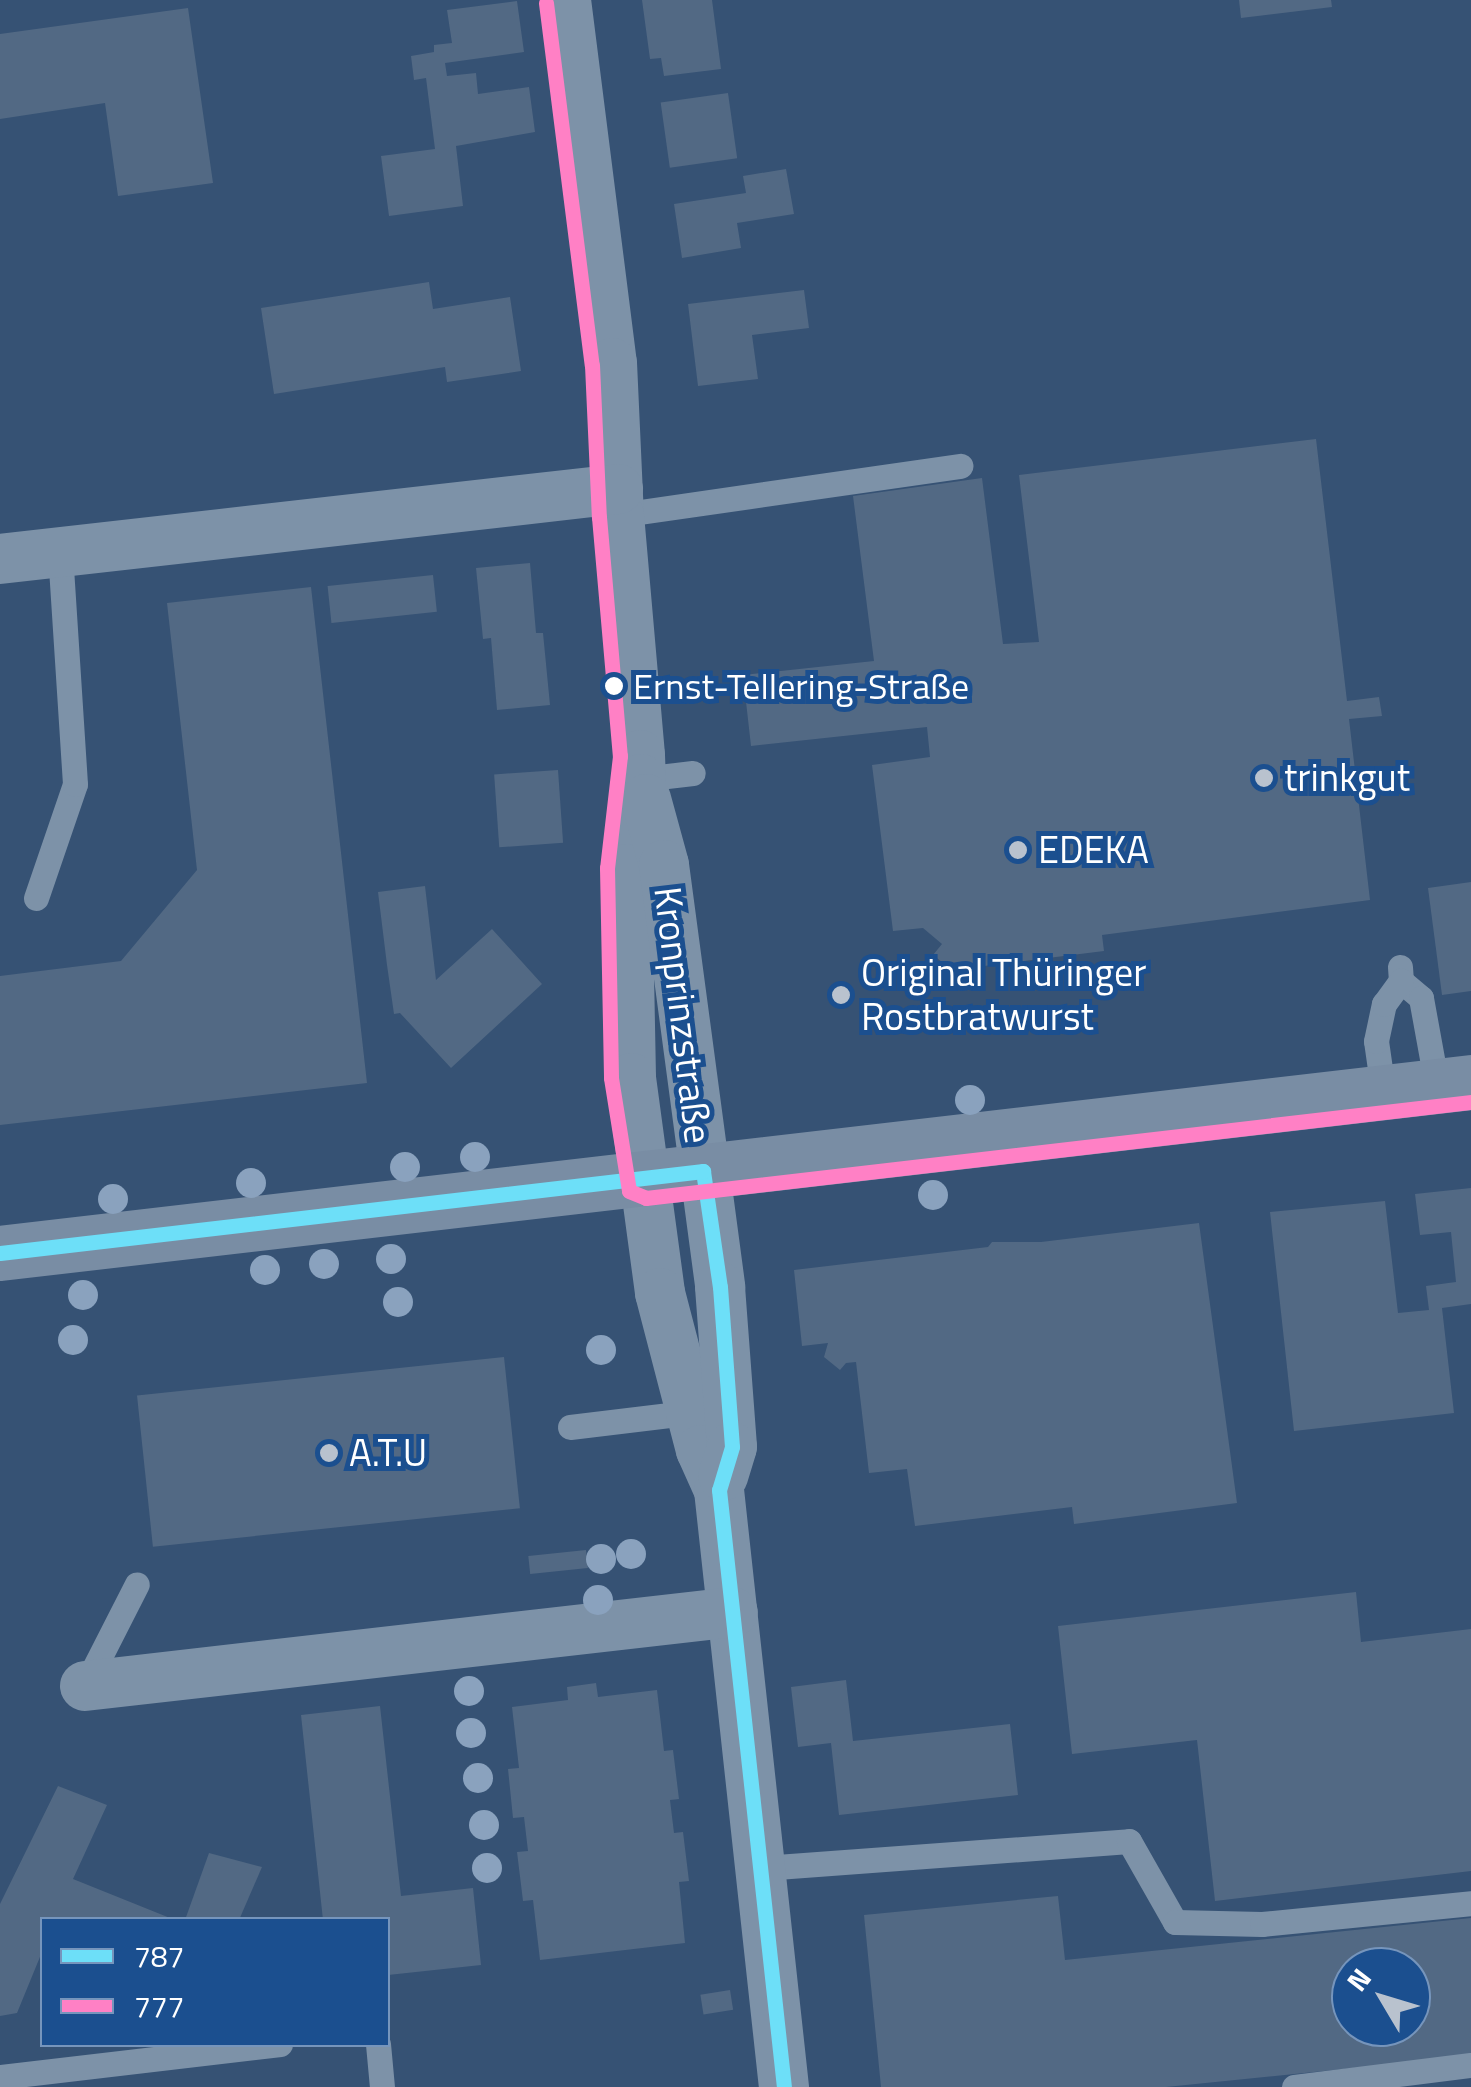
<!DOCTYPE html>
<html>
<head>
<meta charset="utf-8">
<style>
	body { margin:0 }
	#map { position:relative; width:1471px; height:2087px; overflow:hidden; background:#365274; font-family:"Titillium Web",sans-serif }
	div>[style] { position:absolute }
	.building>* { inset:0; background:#526984; transform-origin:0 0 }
	.lane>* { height:25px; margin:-12.5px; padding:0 12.5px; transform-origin:12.5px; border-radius:12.5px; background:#7d92a8 }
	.street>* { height:50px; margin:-25px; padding:0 25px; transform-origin:25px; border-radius:25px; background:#7d92a8 }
	.secondary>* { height:55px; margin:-27.5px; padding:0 27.5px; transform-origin:27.5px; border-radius:27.5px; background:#798da4 }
	.bus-1>* { height:15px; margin:-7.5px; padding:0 7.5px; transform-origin:7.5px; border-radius:7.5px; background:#6ddff8 }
	.bus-2>* { height:15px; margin:-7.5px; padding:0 7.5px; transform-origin:7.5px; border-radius:7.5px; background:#ff80c5 }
	.trees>* { width:30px; height:30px; margin:-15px; border-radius:50%; background:#8aa2be }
	.dots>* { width:28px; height:28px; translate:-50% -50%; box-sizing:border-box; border:5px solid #1b4f8f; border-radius:50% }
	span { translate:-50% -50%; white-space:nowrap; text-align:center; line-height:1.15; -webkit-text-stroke:10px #1b4f8f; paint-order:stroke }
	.bus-label { font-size:36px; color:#fff }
	.left { translate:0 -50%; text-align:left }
	.poi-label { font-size:38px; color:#fff }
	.street-label { font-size:38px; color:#fff }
	.legend { position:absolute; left:40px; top:1917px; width:350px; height:130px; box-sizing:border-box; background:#1b4f8f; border:2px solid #7695bc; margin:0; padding:12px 18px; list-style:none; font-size:30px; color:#fff }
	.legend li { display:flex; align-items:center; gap:20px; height:50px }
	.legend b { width:50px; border:2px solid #7695bc }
	.north { position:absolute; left:1331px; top:1947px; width:100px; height:100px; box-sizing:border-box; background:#1b4f8f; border:2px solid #7695bc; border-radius:50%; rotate:308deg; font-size:28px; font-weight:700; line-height:40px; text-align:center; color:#fff }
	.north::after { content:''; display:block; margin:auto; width:35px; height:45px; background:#b9c2ce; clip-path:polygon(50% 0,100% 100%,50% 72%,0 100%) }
</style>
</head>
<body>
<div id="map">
	<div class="building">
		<i style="clip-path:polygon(642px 0,712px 0,721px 69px,664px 76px,661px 58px,650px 59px)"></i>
		<i style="clip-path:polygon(1239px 0,1331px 0,1332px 7px,1241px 18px)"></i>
		<i style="clip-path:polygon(517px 1px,524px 52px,445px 63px,447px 76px,476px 73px,478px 94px,529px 87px,535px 132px,456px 146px,463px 206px,389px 216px,381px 156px,435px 149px,426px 78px,414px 80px,411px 56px,434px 52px,434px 45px,452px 43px,447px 10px)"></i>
		<i style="clip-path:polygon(188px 8px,213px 183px,118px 196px,105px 103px,0 119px,0 34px)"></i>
		<i style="left:728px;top:93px;width:66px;height:68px;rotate:82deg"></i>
		<i style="clip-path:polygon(786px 169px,794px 214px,737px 223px,741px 248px,682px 258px,674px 204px,746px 193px,743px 176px)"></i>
		<i style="clip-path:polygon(429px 282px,433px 309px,510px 297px,521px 371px,447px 382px,445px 367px,274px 394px,261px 308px)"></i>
		<i style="clip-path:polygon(804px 290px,809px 328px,752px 335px,758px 379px,698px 386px,688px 304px)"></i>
		<i style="clip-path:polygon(1316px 439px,1347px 701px,1379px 697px,1382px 716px,1349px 719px,1370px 900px,1102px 935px,1104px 951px,968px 968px,961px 977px,933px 955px,942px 944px,923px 928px,893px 931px,872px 765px,930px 757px,927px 727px,751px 746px,743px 675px,874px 661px,853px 496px,982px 478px,1003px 644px,1039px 642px,1019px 475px)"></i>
		<i style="clip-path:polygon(530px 563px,536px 633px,543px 633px,550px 705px,497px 710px,491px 638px,483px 639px,476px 568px)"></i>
		<i style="left:433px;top:575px;width:37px;height:106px;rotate:84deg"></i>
		<i style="clip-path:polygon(311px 587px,367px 1083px,0 1125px,0 976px,121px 961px,197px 870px,167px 603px)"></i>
		<i style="left:558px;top:770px;width:73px;height:64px;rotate:86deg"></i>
		<i style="clip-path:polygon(1471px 882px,1471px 991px,1442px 995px,1428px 888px)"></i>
		<i style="clip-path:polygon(425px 886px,436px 980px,492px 929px,542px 984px,451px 1068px,400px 1013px,394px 1014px,387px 965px,378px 892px)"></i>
		<i style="clip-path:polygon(1471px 1188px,1471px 1304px,1442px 1308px,1454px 1413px,1294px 1431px,1270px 1212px,1385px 1201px,1398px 1313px,1429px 1310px,1426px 1286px,1456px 1282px,1451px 1232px,1420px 1235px,1415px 1194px)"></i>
		<i style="clip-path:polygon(1199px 1223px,1237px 1503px,1074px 1524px,1072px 1507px,915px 1526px,907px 1469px,869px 1473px,856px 1362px,846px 1363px,840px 1370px,824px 1357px,828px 1343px,802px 1346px,794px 1270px,988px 1247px,992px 1242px,1041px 1242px)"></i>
		<i style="left:504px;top:1357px;width:152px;height:369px;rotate:84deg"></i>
		<i style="left:586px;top:1550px;width:18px;height:58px;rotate:84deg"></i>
		<i style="clip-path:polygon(1356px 1592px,1361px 1642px,1471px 1629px,1471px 1871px,1215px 1901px,1197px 1740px,1072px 1754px,1058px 1626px)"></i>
		<i style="clip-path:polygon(846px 1680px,853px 1741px,1010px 1724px,1018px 1795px,839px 1815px,831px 1743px,798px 1747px,791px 1687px)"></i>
		<i style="clip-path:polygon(596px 1683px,598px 1697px,657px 1690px,664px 1751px,673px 1750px,679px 1799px,670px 1800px,674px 1833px,683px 1832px,689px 1881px,679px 1882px,685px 1943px,540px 1960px,533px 1900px,523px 1901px,517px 1852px,528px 1851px,524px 1817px,513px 1818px,508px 1769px,519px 1768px,512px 1707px,568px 1700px,567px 1687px)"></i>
		<i style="clip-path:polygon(380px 1706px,401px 1896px,473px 1888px,481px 1965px,388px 1975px,388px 1920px,323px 1920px,301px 1715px)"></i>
		<i style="clip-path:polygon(58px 1786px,107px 1805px,73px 1879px,175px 1920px,42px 1920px,42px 1952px,17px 2013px,0 2016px,0 1904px)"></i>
		<i style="clip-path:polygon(209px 1853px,262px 1867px,239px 1920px,185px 1920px)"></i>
		<i style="clip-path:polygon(evenodd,1058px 1896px,1065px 1960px,1471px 1918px,1471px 2056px,1166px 2087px,881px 2087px,864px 1915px,1058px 1896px,1351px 1967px,1411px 1967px,1411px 2027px,1351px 2027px,1351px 1967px)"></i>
		<i style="left:730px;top:1990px;width:20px;height:30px;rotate:81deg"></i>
	</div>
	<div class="lane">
		<i style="left:619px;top:515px;width:345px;rotate:-8.2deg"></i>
		<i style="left:641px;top:779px;width:52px;rotate:-6.6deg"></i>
		<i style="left:36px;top:898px;width:120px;rotate:-71.1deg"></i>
		<i style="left:75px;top:784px;width:231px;rotate:-93.7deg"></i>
		<i style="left:1400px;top:967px;width:14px;rotate:86deg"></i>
		<i style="left:1401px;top:981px;width:26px;rotate:40deg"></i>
		<i style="left:1421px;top:998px;width:89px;rotate:79.7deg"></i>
		<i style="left:1383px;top:1090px;width:49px;rotate:-98.1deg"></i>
		<i style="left:1376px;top:1041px;width:38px;rotate:-78deg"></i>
		<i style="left:1384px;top:1004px;width:29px;rotate:-54deg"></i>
		<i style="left:570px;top:1427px;width:125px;rotate:-6.9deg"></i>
		<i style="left:85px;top:1686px;width:114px;rotate:-63deg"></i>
		<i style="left:763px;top:1868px;width:367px;rotate:-4.2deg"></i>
		<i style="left:1129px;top:1841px;width:93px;rotate:60.4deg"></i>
		<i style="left:1175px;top:1922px;width:87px;rotate:1.3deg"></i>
		<i style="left:1262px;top:1924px;width:210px;rotate:-5.7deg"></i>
		<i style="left:378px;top:2044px;width:43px;rotate:84.7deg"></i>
		<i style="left:0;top:2077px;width:282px;rotate:-6.7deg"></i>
		<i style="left:1294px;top:2087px;width:178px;rotate:-7.1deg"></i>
	</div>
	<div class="street">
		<i style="left:566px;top:0;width:366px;rotate:82.8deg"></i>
		<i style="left:612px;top:363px;width:152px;rotate:87.4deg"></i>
		<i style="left:619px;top:515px;width:241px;rotate:85deg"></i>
		<i style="left:640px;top:755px;width:24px;rotate:88deg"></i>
		<i style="left:641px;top:779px;width:91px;rotate:98.8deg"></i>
		<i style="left:627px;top:869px;width:209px;rotate:88.9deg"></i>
		<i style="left:631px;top:1078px;width:217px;rotate:82.3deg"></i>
		<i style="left:660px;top:1293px;width:162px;rotate:75.4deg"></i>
		<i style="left:701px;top:1450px;width:44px;rotate:65.8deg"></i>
		<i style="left:719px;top:1490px;width:601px;rotate:83.79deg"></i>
		<i style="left:0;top:559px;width:622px;rotate:-6.46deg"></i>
		<i style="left:646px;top:799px;width:68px;rotate:74.7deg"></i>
		<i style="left:664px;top:865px;width:426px;rotate:82.4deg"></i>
		<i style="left:720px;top:1287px;width:160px;rotate:85.7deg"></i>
		<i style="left:732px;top:1447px;width:30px;rotate:107deg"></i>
		<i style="left:85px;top:1686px;width:652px;rotate:-6.51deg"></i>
	</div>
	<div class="secondary">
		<i style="left:0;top:1253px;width:1481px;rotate:-6.63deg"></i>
	</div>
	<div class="bus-1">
		<i style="left:703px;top:1171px;width:117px;rotate:81.7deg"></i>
		<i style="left:720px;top:1287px;width:160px;rotate:85.7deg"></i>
		<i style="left:732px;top:1447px;width:45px;rotate:106.8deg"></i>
		<i style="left:719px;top:1490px;width:601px;rotate:83.79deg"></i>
		<i style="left:0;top:1253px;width:708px;rotate:-6.65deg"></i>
	</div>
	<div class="bus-2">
		<i style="left:546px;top:3px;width:365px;rotate:82.8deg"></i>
		<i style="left:592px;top:365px;width:152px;rotate:87.4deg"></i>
		<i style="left:599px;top:517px;width:240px;rotate:85deg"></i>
		<i style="left:620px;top:756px;width:113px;rotate:96.6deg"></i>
		<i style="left:607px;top:868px;width:210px;rotate:88.9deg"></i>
		<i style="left:611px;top:1078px;width:114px;rotate:80.9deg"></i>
		<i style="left:629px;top:1191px;width:18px;rotate:22deg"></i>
		<i style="left:646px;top:1198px;width:831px;rotate:-6.64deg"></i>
	</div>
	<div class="trees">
		<i style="left:970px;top:1100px"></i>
		<i style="left:475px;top:1157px"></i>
		<i style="left:405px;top:1167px"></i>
		<i style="left:251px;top:1183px"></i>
		<i style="left:933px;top:1195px"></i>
		<i style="left:113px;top:1199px"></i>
		<i style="left:391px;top:1259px"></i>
		<i style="left:324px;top:1264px"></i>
		<i style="left:265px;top:1270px"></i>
		<i style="left:83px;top:1295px"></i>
		<i style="left:398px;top:1302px"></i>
		<i style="left:73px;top:1340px"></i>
		<i style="left:601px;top:1350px"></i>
		<i style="left:631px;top:1554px"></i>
		<i style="left:601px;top:1559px"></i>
		<i style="left:598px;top:1600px"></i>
		<i style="left:469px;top:1691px"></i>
		<i style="left:471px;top:1733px"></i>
		<i style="left:478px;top:1778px"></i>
		<i style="left:484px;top:1825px"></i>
		<i style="left:487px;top:1868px"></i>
	</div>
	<div class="dots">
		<i style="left:614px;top:686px;background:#fff"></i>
		<i style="left:1264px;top:778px;background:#b9c2ce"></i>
		<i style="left:1018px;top:850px;background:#b9c2ce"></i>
		<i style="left:841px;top:995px;background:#b9c2ce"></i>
		<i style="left:329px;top:1453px;background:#b9c2ce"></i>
	</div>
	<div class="bus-label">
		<span class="left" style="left:633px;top:686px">Ernst-Tellering-Straße</span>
	</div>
	<div class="poi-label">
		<span class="left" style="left:1284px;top:778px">trinkgut</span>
		<span class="left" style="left:1038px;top:850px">EDEKA</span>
		<span class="left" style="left:861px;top:995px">Original Thüringer<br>Rostbratwurst</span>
		<span class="left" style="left:349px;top:1453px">A.T.U</span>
	</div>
	<div class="street-label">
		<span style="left:683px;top:1015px;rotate:83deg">Kronprinzstraße</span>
	</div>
	<ul class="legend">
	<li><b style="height:12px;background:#6ddff8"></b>787</li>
	<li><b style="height:12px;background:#ff80c5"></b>777</li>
	</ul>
	<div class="north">N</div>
</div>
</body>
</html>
